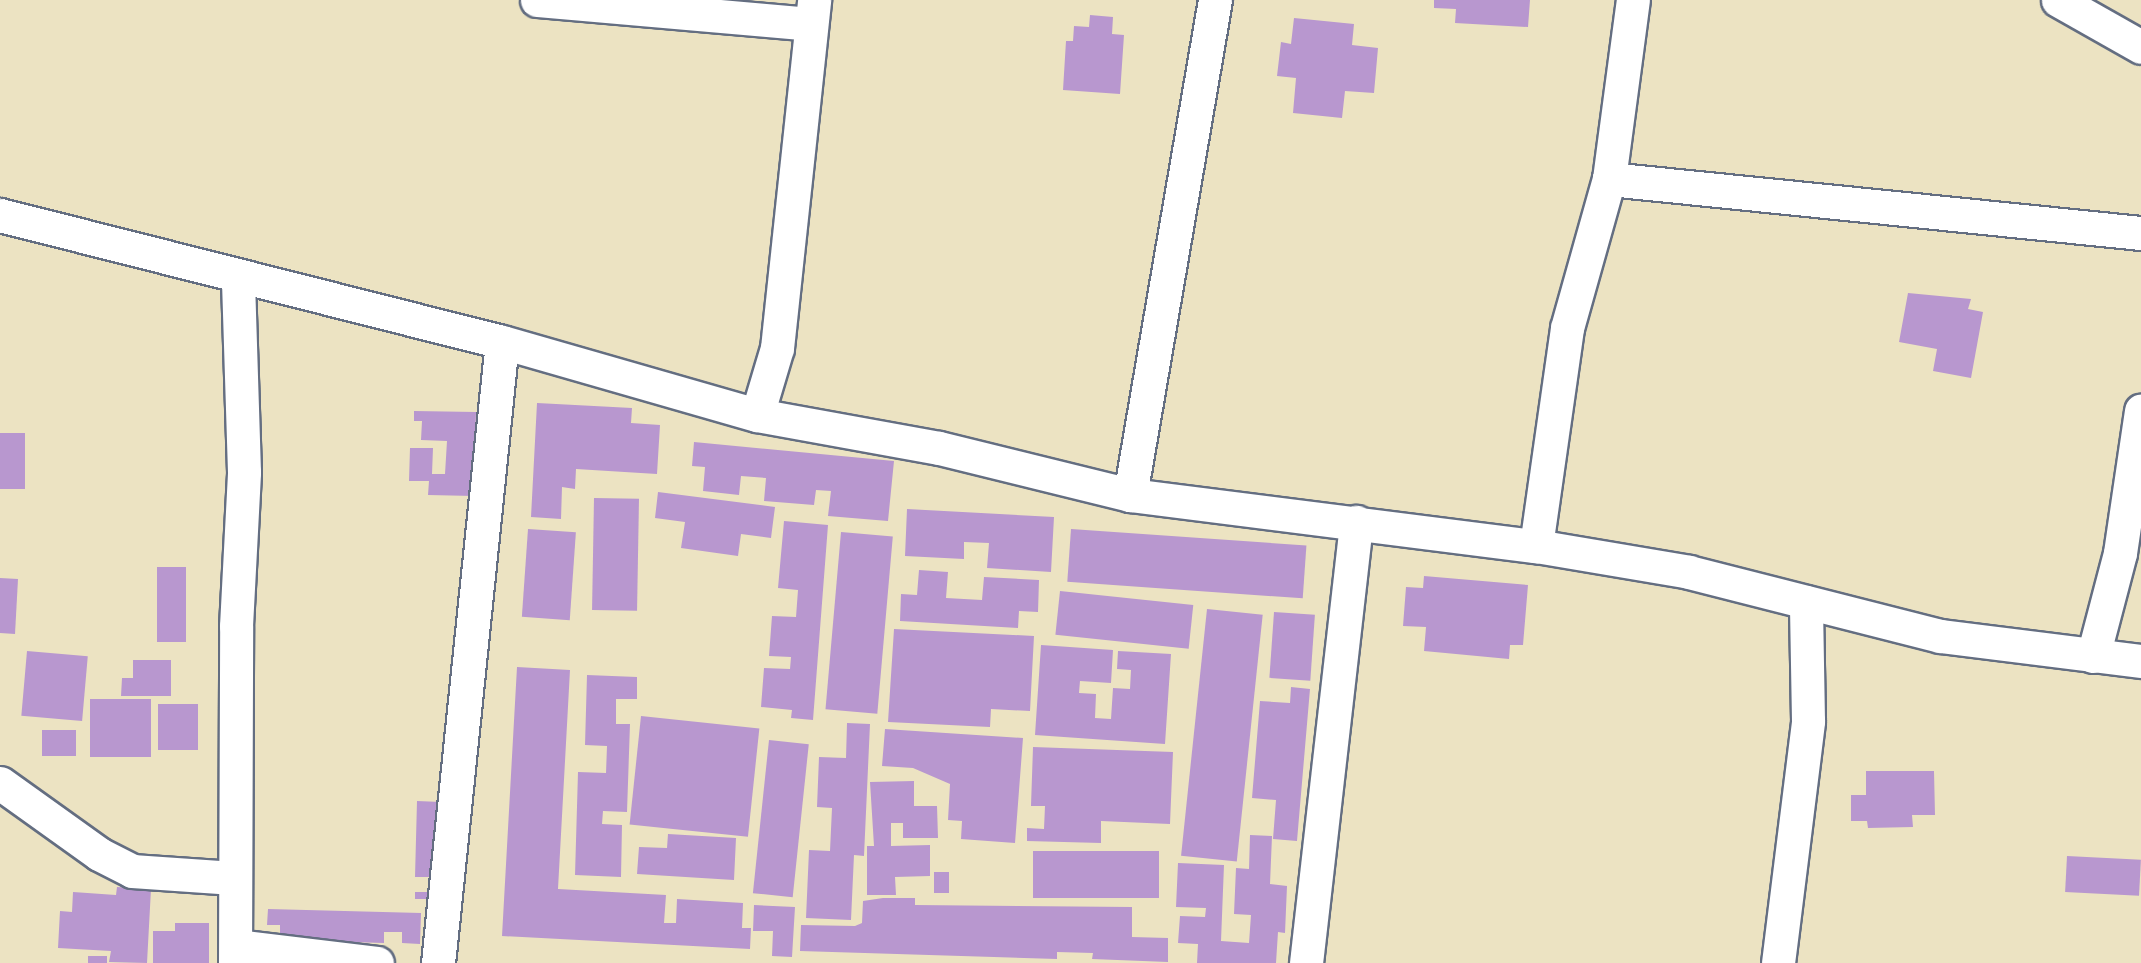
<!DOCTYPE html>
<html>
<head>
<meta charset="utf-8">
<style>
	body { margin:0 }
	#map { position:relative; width:2141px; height:963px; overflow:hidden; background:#ece3c2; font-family:Caveat,sans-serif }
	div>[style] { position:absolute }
	.building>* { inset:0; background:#b897cf; transform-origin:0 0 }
	.roads { filter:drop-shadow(2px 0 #646e81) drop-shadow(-2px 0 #646e81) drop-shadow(0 2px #646e81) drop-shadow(0 -2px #646e81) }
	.minor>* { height:33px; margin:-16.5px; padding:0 16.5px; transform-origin:16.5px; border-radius:16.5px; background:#fff }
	span { translate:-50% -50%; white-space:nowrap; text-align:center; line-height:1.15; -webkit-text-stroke:4.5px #fcf5e5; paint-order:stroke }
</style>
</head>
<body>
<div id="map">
	<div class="building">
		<i style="clip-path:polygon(1434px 0,1530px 0,1528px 27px,1455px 23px,1456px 9px,1434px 8px)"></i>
		<i style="clip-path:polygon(1090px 15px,1113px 17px,1112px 34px,1124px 35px,1120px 94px,1063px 90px,1066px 41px,1073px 41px,1074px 26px,1089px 27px)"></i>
		<i style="clip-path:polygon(1294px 18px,1354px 24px,1352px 45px,1378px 48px,1374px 93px,1345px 91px,1342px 118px,1293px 113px,1296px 78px,1277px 76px,1281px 42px,1291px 44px)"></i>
		<i style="clip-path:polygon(1908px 293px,1971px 299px,1968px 309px,1983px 312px,1971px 378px,1933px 371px,1937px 349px,1899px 342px)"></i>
		<i style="clip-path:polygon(537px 403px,632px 408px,631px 423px,660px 425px,657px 474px,576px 469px,575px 489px,562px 487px,561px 519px,531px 517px)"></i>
		<i style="clip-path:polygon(414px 411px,476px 412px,474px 496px,428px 495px,429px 481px,409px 481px,410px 448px,433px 448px,432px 474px,445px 474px,447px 441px,421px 440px,422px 421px,414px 421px)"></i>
		<i style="left:0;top:433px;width:25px;height:56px"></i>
		<i style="clip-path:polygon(694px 442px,894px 461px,888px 521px,828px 516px,831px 491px,816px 490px,814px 505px,764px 501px,766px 478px,741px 476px,739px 495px,703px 491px,705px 467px,692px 466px)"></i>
		<i style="clip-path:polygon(658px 492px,775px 507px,771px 538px,741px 534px,738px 556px,681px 548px,685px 522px,655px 518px)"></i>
		<i style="left:594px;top:498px;width:45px;height:112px;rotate:1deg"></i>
		<i style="clip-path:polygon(907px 509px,1054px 517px,1051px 572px,987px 568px,989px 543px,964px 542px,964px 559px,905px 556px)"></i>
		<i style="clip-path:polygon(784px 521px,828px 525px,813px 720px,791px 718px,792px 710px,761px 707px,764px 668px,790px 669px,791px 657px,769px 656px,772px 616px,796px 617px,798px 590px,778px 588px)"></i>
		<i style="left:528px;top:529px;width:48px;height:88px;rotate:4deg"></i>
		<i style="left:1071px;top:529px;width:236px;height:53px;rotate:4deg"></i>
		<i style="left:841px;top:532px;width:52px;height:178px;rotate:5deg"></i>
		<i style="left:157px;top:567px;width:29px;height:75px"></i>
		<i style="clip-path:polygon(919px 570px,948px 572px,946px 598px,982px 600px,984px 577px,1039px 580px,1038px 612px,1019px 611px,1018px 628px,900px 621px,901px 594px,917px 595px)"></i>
		<i style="clip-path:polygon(1424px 576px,1528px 585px,1523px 645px,1510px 645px,1509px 659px,1424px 651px,1426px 627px,1403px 626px,1406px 587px,1423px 588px)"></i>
		<i style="clip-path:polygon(0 578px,18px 579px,15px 634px,0 633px)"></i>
		<i style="left:1060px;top:591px;width:134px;height:44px;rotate:6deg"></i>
		<i style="left:1207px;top:609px;width:56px;height:248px;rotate:6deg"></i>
		<i style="left:1274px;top:612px;width:41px;height:66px;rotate:4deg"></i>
		<i style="clip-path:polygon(894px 629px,1034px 636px,1030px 711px,991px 709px,990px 727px,888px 722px)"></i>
		<i style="clip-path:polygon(1041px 645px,1113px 650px,1111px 683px,1080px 681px,1079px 693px,1096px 694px,1095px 718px,1111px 719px,1113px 688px,1130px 689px,1131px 670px,1117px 669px,1118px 651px,1171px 654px,1165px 744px,1035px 735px)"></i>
		<i style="left:27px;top:651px;width:61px;height:65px;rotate:5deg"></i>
		<i style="clip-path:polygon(133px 660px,171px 660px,171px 696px,121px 696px,122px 678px,133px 678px)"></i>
		<i style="clip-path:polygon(517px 667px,570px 670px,558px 889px,666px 895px,664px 923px,676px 923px,677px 899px,743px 903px,742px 928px,751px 928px,750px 949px,502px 936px)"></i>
		<i style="clip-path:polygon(587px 675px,637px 677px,637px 699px,616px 699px,616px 724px,630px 724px,627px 812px,603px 811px,602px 824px,622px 825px,621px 877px,575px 875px,578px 772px,606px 773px,607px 746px,585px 745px)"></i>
		<i style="clip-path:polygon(1291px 687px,1310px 689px,1297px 841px,1273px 839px,1276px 800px,1252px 798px,1260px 701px,1290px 703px)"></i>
		<i style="left:90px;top:699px;width:61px;height:58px"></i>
		<i style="left:158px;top:704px;width:40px;height:46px"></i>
		<i style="left:641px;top:716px;width:119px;height:109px;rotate:6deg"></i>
		<i style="clip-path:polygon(847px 723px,870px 724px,864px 856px,854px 855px,851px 920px,806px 918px,809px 850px,830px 851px,832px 808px,817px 807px,819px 757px,846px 758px)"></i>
		<i style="clip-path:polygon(885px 729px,1023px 738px,1015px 843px,961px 839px,962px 821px,948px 820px,950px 784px,913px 768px,882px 766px)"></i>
		<i style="left:42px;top:730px;width:34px;height:26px"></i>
		<i style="left:769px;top:740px;width:40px;height:154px;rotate:6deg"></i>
		<i style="clip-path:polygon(1033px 747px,1173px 752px,1170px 824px,1101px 821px,1101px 843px,1027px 841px,1027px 828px,1044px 829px,1045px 806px,1031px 806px)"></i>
		<i style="clip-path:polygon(1866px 771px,1934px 771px,1935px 815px,1912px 815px,1913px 827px,1868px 828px,1867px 821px,1851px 821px,1851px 795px,1866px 795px)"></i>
		<i style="clip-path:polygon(914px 781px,914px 806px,937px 806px,938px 838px,903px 838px,903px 823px,891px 823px,891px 846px,930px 845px,930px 876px,895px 877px,896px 895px,867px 895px,867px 846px,874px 846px,870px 782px)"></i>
		<i style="clip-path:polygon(417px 801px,441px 802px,438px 899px,415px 899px,415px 892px,429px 892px,429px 877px,415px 877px)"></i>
		<i style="clip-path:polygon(668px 834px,736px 838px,734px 880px,637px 874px,639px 847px,667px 848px)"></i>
		<i style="clip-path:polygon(1250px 835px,1272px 836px,1270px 884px,1287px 886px,1285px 933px,1278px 932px,1276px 963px,1197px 963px,1198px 944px,1178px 943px,1180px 916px,1205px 917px,1206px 908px,1176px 907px,1178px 863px,1224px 865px,1221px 941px,1249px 943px,1251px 915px,1234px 914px,1236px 868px,1249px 869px)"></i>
		<i style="left:1033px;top:851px;width:126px;height:47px"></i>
		<i style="left:2067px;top:856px;width:74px;height:36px;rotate:3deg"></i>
		<i style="left:934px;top:872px;width:15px;height:21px"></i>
		<i style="clip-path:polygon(117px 887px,151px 889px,147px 963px,109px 962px,111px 951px,58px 948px,60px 911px,72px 912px,73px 892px,116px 895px)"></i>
		<i style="clip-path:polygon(883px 898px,915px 898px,915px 905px,1132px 907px,1132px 937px,1168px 938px,1168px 962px,1092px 959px,1093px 953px,1057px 952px,1057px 959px,800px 951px,801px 925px,855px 926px,862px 923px,863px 901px)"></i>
		<i style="clip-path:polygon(754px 905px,795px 907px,792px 957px,772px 956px,773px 931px,753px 931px)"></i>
		<i style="clip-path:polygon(268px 909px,421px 913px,420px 944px,402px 943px,402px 932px,384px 932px,384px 943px,280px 940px,280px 925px,267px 925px)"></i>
		<i style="clip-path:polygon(175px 923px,209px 923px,209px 963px,153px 963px,153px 931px,175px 931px)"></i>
		<i style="left:88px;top:956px;width:19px;height:7px"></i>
	</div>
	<div class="roads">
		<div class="minor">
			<i style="left:537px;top:0;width:275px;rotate:5deg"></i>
			<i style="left:2058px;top:0;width:95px;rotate:29.5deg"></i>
			<i style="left:1609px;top:179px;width:535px;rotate:5.8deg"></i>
			<i style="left:0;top:215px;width:518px;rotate:14.2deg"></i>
			<i style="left:502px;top:342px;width:265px;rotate:16deg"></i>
			<i style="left:757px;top:415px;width:185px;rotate:10.3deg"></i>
			<i style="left:939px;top:448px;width:197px;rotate:13.8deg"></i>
			<i style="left:1130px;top:495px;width:409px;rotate:7.2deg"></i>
			<i style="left:1536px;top:546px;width:155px;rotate:9.6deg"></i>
			<i style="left:1689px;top:572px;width:259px;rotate:14.3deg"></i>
			<i style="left:1940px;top:636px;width:203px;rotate:7.1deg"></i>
			<i style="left:757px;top:415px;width:70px;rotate:-73.4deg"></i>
			<i style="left:777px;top:348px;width:350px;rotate:-83.9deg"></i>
			<i style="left:1130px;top:495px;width:502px;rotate:-80.26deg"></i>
			<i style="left:1536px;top:546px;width:220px;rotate:-81.9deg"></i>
			<i style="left:1567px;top:328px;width:155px;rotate:-74.3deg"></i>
			<i style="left:1609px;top:179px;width:181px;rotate:-82.4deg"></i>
			<i style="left:2093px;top:656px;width:106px;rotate:-75.3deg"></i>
			<i style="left:2120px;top:553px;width:144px;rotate:-81.6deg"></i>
			<i style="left:0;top:783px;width:122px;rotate:35.6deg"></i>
			<i style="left:99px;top:854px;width:37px;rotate:27deg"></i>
			<i style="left:132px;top:871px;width:102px;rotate:3.9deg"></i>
			<i style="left:237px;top:946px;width:141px;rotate:6.9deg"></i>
			<i style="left:235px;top:963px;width:337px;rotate:-89.8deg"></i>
			<i style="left:236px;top:626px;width:154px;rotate:-87deg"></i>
			<i style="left:244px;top:472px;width:195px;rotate:-91.8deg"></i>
			<i style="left:438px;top:963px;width:624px;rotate:-84.12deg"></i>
			<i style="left:1306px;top:963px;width:444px;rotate:-83.5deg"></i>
			<i style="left:1778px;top:963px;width:244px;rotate:-82.9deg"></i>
			<i style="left:1808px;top:721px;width:119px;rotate:-91deg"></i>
		</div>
	</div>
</div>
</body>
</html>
